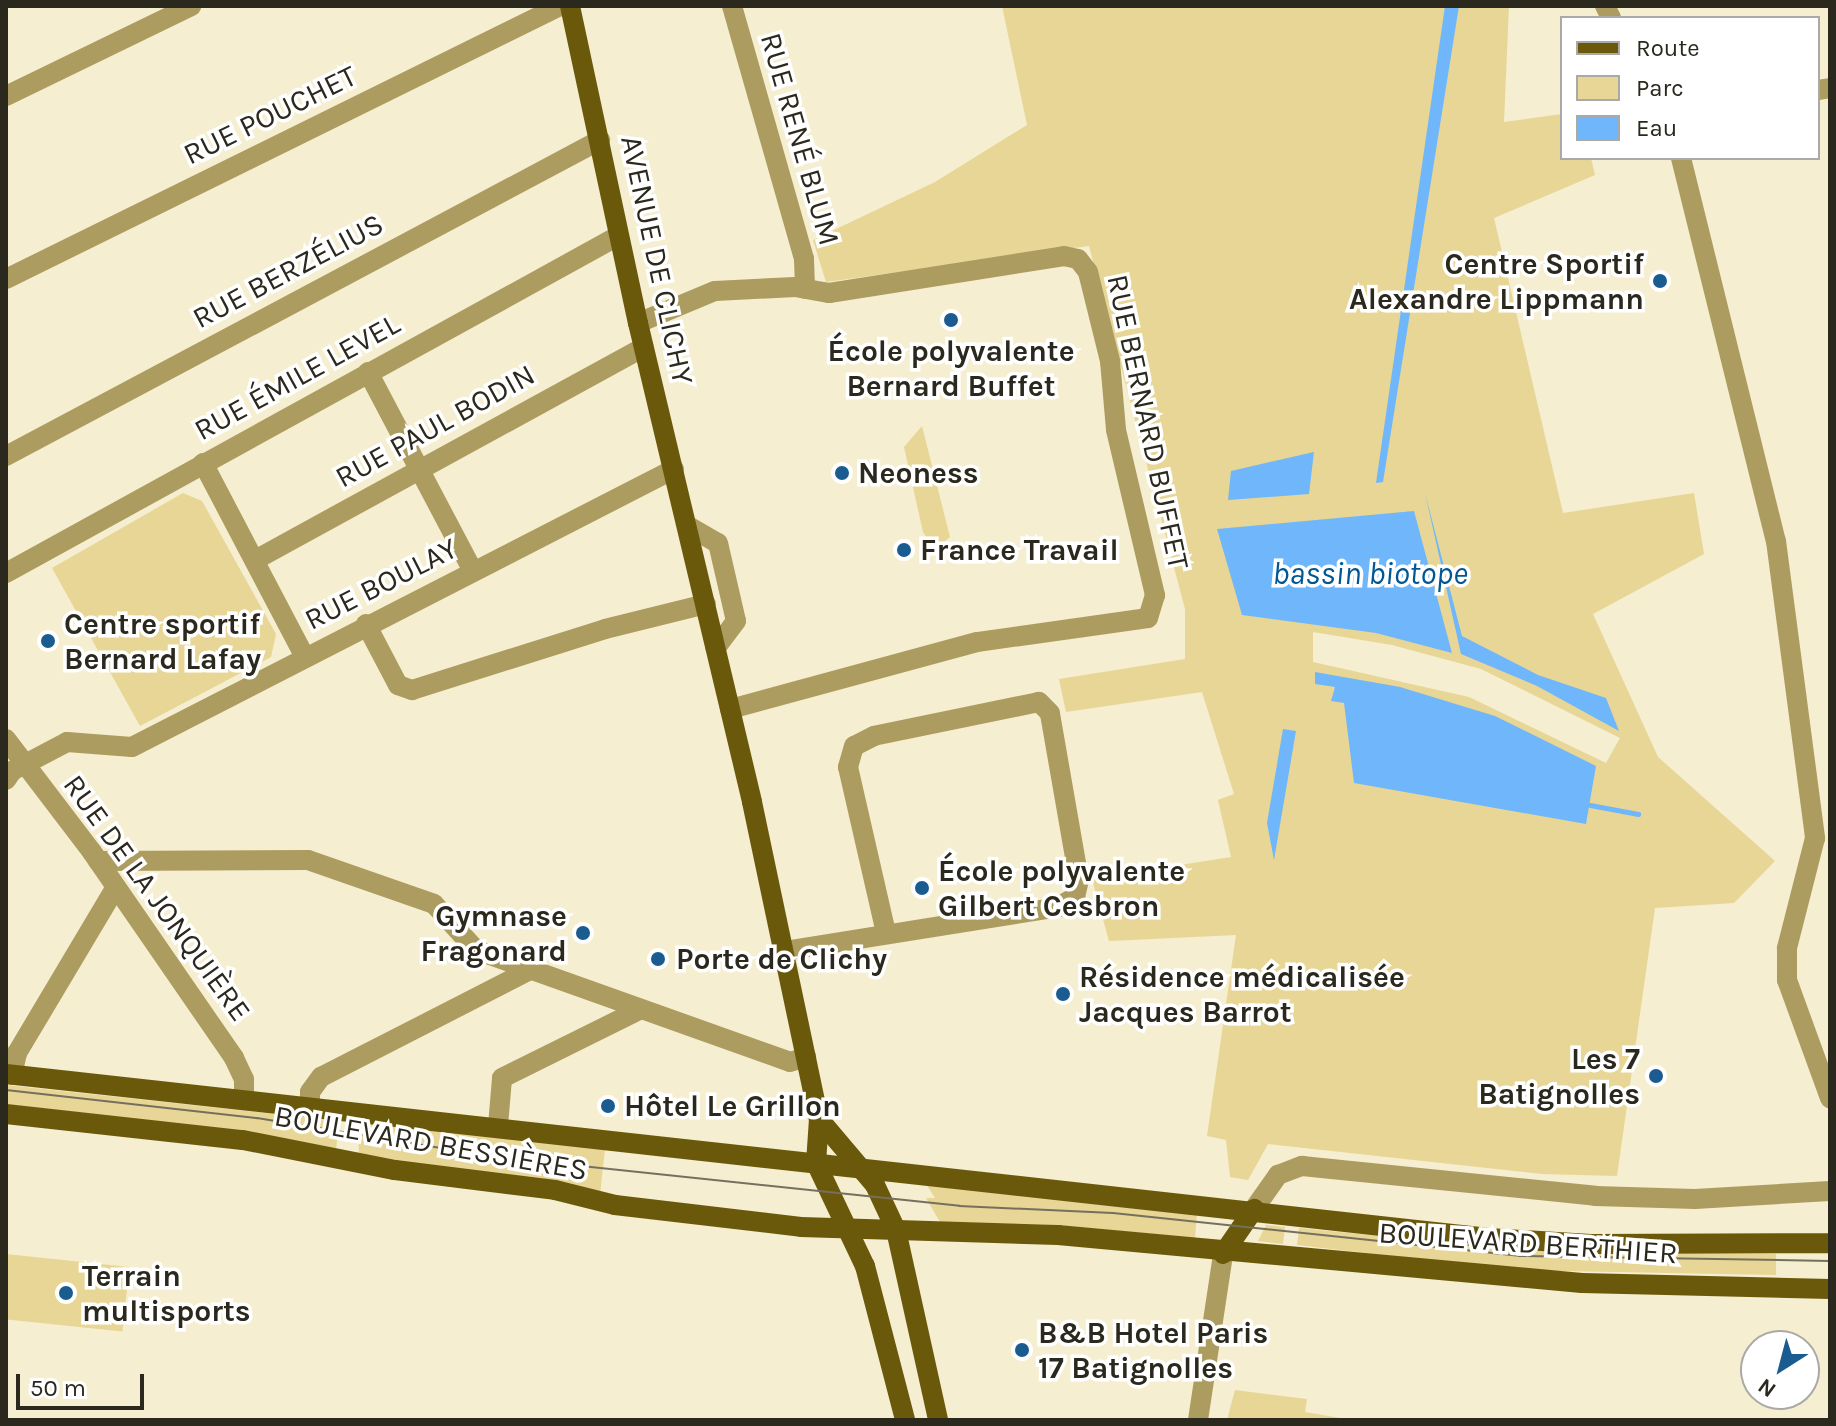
<!DOCTYPE html>
<html>
<head>
<meta charset="utf-8">
<style>
	body { margin:0 }
	#map { position:relative; width:1836px; height:1426px; overflow:hidden; background:#f5eed0; font-family:Karla,sans-serif }
	div>[style] { position:absolute }
	.green>* { inset:0; background:#e7d695; transform-origin:0 0 }
	.water>* { inset:0; background:#6fb7fa }
	.stream>* { height:5px; margin:-2.5px; padding:0 2.5px; transform-origin:2.5px; border-radius:2.5px; background:#6fb7fa }
	.minor>* { height:20px; margin:-10px; padding:0 10px; transform-origin:10px; border-radius:10px; background:#ac9c60 }
	.major>* { height:20px; margin:-10px; padding:0 10px; transform-origin:10px; border-radius:10px; background:#6a590a }
	.tram>* { height:2px; margin:-1px; padding:0 1px; transform-origin:1px; border-radius:1px; background:#75705e }
	.dots>* { width:22px; height:22px; translate:-50% -50%; box-sizing:border-box; border:4px solid #fff; border-radius:50% }
	span { translate:-50% -50%; white-space:nowrap; text-align:center; line-height:1.15; -webkit-text-stroke:7px #fff; paint-order:stroke }
	.street-label { font-size:30px; color:#2b281d }
	.poi-label { font-size:30px; color:#2b281d; font-weight:700 }
	.right { translate:-100% -50%; text-align:right }
	.left { translate:0 -50%; text-align:left }
	.water-label { font-size:32px; color:#015793; font-style:italic }
	.frame { position:absolute; inset:0; border:8px solid #2b281d; pointer-events:none }
	.legend { position:absolute; left:1560px; top:16px; width:260px; height:144px; box-sizing:border-box; background:#fff; border:2px solid #aaa9a5; margin:0; padding:10px 14px; list-style:none; font-size:24px; color:#2b281d }
	.legend li { display:flex; align-items:center; gap:16px; height:40px }
	.legend b { width:40px; border:2px solid #aaa9a5 }
	.north { position:absolute; left:1740px; top:1330px; width:80px; height:80px; box-sizing:border-box; background:#fff; border:2px solid #aaa9a5; border-radius:50%; rotate:216deg; font-size:22px; font-weight:700; line-height:32px; text-align:center; color:#2b281d }
	.north::after { content:''; display:block; margin:auto; width:28px; height:36px; background:#1a5b90; clip-path:polygon(50% 0,100% 100%,50% 72%,0 100%) }
	.scale { position:absolute; left:16px; top:1374px; width:128px; height:36px; box-sizing:border-box; border:4px solid #2b281d; border-top:0; padding-left:10px; font-size:24px; line-height:28px; white-space:nowrap; color:#2b281d; -webkit-text-stroke:6px #fff; paint-order:stroke }
</style>
</head>
<body>
<div id="map">
	<div class="green">
		<i style="clip-path:polygon(evenodd,1002px 6px,1509px 6px,1504px 122px,1562px 114px,1562px 158px,1591px 158px,1595px 175px,1494px 218px,1563px 513px,1694px 493px,1704px 554px,1593px 614px,1658px 757px,1775px 861px,1734px 903px,1655px 908px,1617px 1176px,1542px 1174px,1268px 1144px,1248px 1180px,1230px 1177px,1226px 1140px,1207px 1136px,1236px 935px,1109px 941px,1092px 879px,1231px 857px,1218px 800px,1234px 794px,1202px 692px,1066px 712px,1059px 679px,1185px 659px,1185px 609px,1089px 246px,826px 282px,813px 240px,935px 182px,1027px 125px,1002px 6px,1313px 632px,1392px 645px,1481px 669px,1620px 738px,1606px 763px,1469px 697px,1313px 662px,1313px 632px)"></i>
		<i style="clip-path:polygon(922px 426px,950px 537px,944px 542px,952px 541px,951px 548px,933px 547px,923px 532px,904px 447px)"></i>
		<i style="clip-path:polygon(183px 493px,202px 501px,276px 634px,271px 657px,140px 726px,52px 568px)"></i>
		<i style="clip-path:polygon(6px 1085px,339px 1121px,336px 1150px,247px 1132px,6px 1104px)"></i>
		<i style="clip-path:polygon(363px 1123px,605px 1149px,600px 1195px,359px 1155px,358px 1132px)"></i>
		<i style="clip-path:polygon(926px 1184px,1197px 1213px,1195px 1238px,1058px 1225px,940px 1222px,926px 1198px,935px 1198px)"></i>
		<i style="clip-path:polygon(1266px 1225px,1285px 1227px,1283px 1244px,1258px 1241px)"></i>
		<i style="clip-path:polygon(1299px 1228px,1532px 1251px,1776px 1254px,1776px 1275px,1513px 1270px,1297px 1245px)"></i>
		<i style="left:6px;top:1254px;width:124px;height:65px;rotate:6deg"></i>
		<i style="clip-path:polygon(1235px 1390px,1307px 1399px,1305px 1412px,1352px 1420px,1227px 1420px)"></i>
	</div>
	<div class="water">
		<i style="clip-path:polygon(1445px 6px,1459px 6px,1383px 482px,1376px 483px)"></i>
		<i style="clip-path:polygon(1314px 452px,1309px 494px,1228px 500px,1231px 471px)"></i>
		<i style="clip-path:polygon(1425px 493px,1462px 636px,1538px 675px,1606px 698px,1619px 731px,1537px 686px,1461px 654px)"></i>
		<i style="clip-path:polygon(1414px 511px,1452px 653px,1376px 633px,1242px 615px,1217px 529px)"></i>
		<i style="clip-path:polygon(1315px 672px,1400px 687px,1495px 716px,1596px 766px,1586px 824px,1354px 783px,1344px 703px,1331px 701px,1335px 687px,1315px 684px)"></i>
		<i style="clip-path:polygon(1283px 729px,1296px 731px,1274px 860px,1267px 823px)"></i>
	</div>
	<div class="stream">
		<i style="left:1590px;top:805px;width:49px;rotate:10.6deg"></i>
	</div>
	<div class="minor">
		<i style="left:732px;top:6px;width:263px;rotate:74.1deg"></i>
		<i style="left:804px;top:259px;width:30px;rotate:88deg"></i>
		<i style="left:1605px;top:6px;width:13px;rotate:63deg"></i>
		<i style="left:1818px;top:90px;width:12px;rotate:-9deg"></i>
		<i style="left:6px;top:96px;width:206px;rotate:-25.9deg"></i>
		<i style="left:1681px;top:158px;width:395px;rotate:76.1deg"></i>
		<i style="left:1776px;top:541px;width:300px;rotate:82.5deg"></i>
		<i style="left:1815px;top:838px;width:114px;rotate:104.3deg"></i>
		<i style="left:1787px;top:948px;width:32px;rotate:90deg"></i>
		<i style="left:1787px;top:980px;width:126px;rotate:70deg"></i>
		<i style="left:6px;top:279px;width:618px;rotate:-26.23deg"></i>
		<i style="left:638px;top:323px;width:83px;rotate:-22.6deg"></i>
		<i style="left:715px;top:291px;width:80px;rotate:-2.9deg"></i>
		<i style="left:795px;top:287px;width:35px;rotate:10deg"></i>
		<i style="left:829px;top:293px;width:238px;rotate:-8.9deg"></i>
		<i style="left:1064px;top:256px;width:14px;rotate:12deg"></i>
		<i style="left:1078px;top:259px;width:16px;rotate:52deg"></i>
		<i style="left:1088px;top:272px;width:92px;rotate:76.1deg"></i>
		<i style="left:1110px;top:361px;width:69px;rotate:85deg"></i>
		<i style="left:1116px;top:430px;width:170px;rotate:76.7deg"></i>
		<i style="left:1155px;top:595px;width:24px;rotate:107deg"></i>
		<i style="left:1148px;top:618px;width:173px;rotate:172deg"></i>
		<i style="left:977px;top:642px;width:256px;rotate:164.8deg"></i>
		<i style="left:368px;top:372px;width:225px;rotate:62.2deg"></i>
		<i style="left:6px;top:456px;width:673px;rotate:-28.01deg"></i>
		<i style="left:203px;top:463px;width:219px;rotate:62.3deg"></i>
		<i style="left:688px;top:526px;width:34px;rotate:30deg"></i>
		<i style="left:718px;top:543px;width:80px;rotate:77deg"></i>
		<i style="left:736px;top:621px;width:34px;rotate:127deg"></i>
		<i style="left:255px;top:560px;width:443px;rotate:-28.7deg"></i>
		<i style="left:6px;top:573px;width:699px;rotate:-28.84deg"></i>
		<i style="left:366px;top:624px;width:69px;rotate:62.3deg"></i>
		<i style="left:398px;top:685px;width:15px;rotate:20deg"></i>
		<i style="left:412px;top:690px;width:202px;rotate:-17.5deg"></i>
		<i style="left:605px;top:629px;width:104px;rotate:-13.9deg"></i>
		<i style="left:6px;top:739px;width:142px;rotate:52.7deg"></i>
		<i style="left:92px;top:852px;width:250px;rotate:55.4deg"></i>
		<i style="left:234px;top:1058px;width:23px;rotate:65deg"></i>
		<i style="left:244px;top:1079px;width:20px;rotate:90deg"></i>
		<i style="left:6px;top:780px;width:11px;rotate:-56deg"></i>
		<i style="left:12px;top:771px;width:62px;rotate:-27.8deg"></i>
		<i style="left:67px;top:742px;width:65px;rotate:4.4deg"></i>
		<i style="left:132px;top:747px;width:609px;rotate:-27.15deg"></i>
		<i style="left:98px;top:861px;width:210px;rotate:-0.3deg"></i>
		<i style="left:308px;top:860px;width:133px;rotate:19.2deg"></i>
		<i style="left:434px;top:904px;width:62px;rotate:47.6deg"></i>
		<i style="left:476px;top:950px;width:333px;rotate:19.6deg"></i>
		<i style="left:790px;top:1062px;width:17px;rotate:-17deg"></i>
		<i style="left:784px;top:951px;width:278px;rotate:-9.1deg"></i>
		<i style="left:1058px;top:907px;width:20px;rotate:-30deg"></i>
		<i style="left:1075px;top:897px;width:17px;rotate:-77deg"></i>
		<i style="left:1079px;top:880px;width:169px;rotate:-99.9deg"></i>
		<i style="left:1050px;top:713px;width:16px;rotate:-135deg"></i>
		<i style="left:1039px;top:702px;width:168px;rotate:168.4deg"></i>
		<i style="left:874px;top:736px;width:22px;rotate:153deg"></i>
		<i style="left:854px;top:746px;width:22px;rotate:106deg"></i>
		<i style="left:848px;top:767px;width:170px;rotate:77.1deg"></i>
		<i style="left:12px;top:1075px;width:23px;rotate:-77deg"></i>
		<i style="left:17px;top:1053px;width:193px;rotate:-59.2deg"></i>
		<i style="left:310px;top:1106px;width:14px;rotate:-90deg"></i>
		<i style="left:310px;top:1092px;width:19px;rotate:-54deg"></i>
		<i style="left:321px;top:1077px;width:235px;rotate:-27.1deg"></i>
		<i style="left:498px;top:1126px;width:48px;rotate:-85.2deg"></i>
		<i style="left:502px;top:1078px;width:153px;rotate:-26.4deg"></i>
		<i style="left:1254px;top:1209px;width:42px;rotate:-54.8deg"></i>
		<i style="left:1278px;top:1175px;width:26px;rotate:-21deg"></i>
		<i style="left:1302px;top:1166px;width:295px;rotate:5.8deg"></i>
		<i style="left:1595px;top:1196px;width:100px;rotate:1.7deg"></i>
		<i style="left:1695px;top:1199px;width:135px;rotate:-3.4deg"></i>
		<i style="left:1198px;top:1420px;width:168px;rotate:-81.4deg"></i>
	</div>
	<div class="major">
		<i style="left:570px;top:6px;width:324px;rotate:77.9deg"></i>
		<i style="left:638px;top:323px;width:492px;rotate:76.6deg"></i>
		<i style="left:752px;top:802px;width:324px;rotate:78.1deg"></i>
		<i style="left:819px;top:1119px;width:87px;rotate:49.7deg"></i>
		<i style="left:875px;top:1185px;width:50px;rotate:65deg"></i>
		<i style="left:896px;top:1230px;width:195px;rotate:77.5deg"></i>
		<i style="left:6px;top:1074px;width:1492px;rotate:6.31deg"></i>
		<i style="left:1489px;top:1238px;width:102px;rotate:3.4deg"></i>
		<i style="left:1591px;top:1244px;width:239px;rotate:-0.2deg"></i>
		<i style="left:6px;top:1114px;width:238px;rotate:6.3deg"></i>
		<i style="left:243px;top:1140px;width:155px;rotate:11.2deg"></i>
		<i style="left:395px;top:1170px;width:161px;rotate:7.1deg"></i>
		<i style="left:555px;top:1190px;width:62px;rotate:14deg"></i>
		<i style="left:615px;top:1205px;width:187px;rotate:6.7deg"></i>
		<i style="left:801px;top:1227px;width:257px;rotate:1.8deg"></i>
		<i style="left:1058px;top:1235px;width:526px;rotate:5.23deg"></i>
		<i style="left:1582px;top:1283px;width:248px;rotate:1.4deg"></i>
		<i style="left:819px;top:1119px;width:44px;rotate:93.9deg"></i>
		<i style="left:816px;top:1163px;width:114px;rotate:64.6deg"></i>
		<i style="left:865px;top:1266px;width:159px;rotate:75.4deg"></i>
		<i style="left:1223px;top:1254px;width:55px;rotate:-55.4deg"></i>
	</div>
	<div class="tram">
		<i style="left:6px;top:1090px;width:253px;rotate:6.4deg"></i>
		<i style="left:257px;top:1118px;width:242px;rotate:9.3deg"></i>
		<i style="left:496px;top:1157px;width:466px;rotate:6deg"></i>
		<i style="left:959px;top:1206px;width:154px;rotate:2.6deg"></i>
		<i style="left:1113px;top:1213px;width:408px;rotate:6deg"></i>
		<i style="left:1519px;top:1256px;width:311px;rotate:0.9deg"></i>
	</div>
	<div class="dots">
		<i style="left:1660px;top:281px;background:#1a5b90"></i>
		<i style="left:951px;top:320px;background:#1a5b90"></i>
		<i style="left:842px;top:473px;background:#1a5b90"></i>
		<i style="left:904px;top:550px;background:#1a5b90"></i>
		<i style="left:48px;top:641px;background:#1a5b90"></i>
		<i style="left:922px;top:888px;background:#1a5b90"></i>
		<i style="left:583px;top:933px;background:#1a5b90"></i>
		<i style="left:658px;top:959px;background:#1a5b90"></i>
		<i style="left:1063px;top:994px;background:#1a5b90"></i>
		<i style="left:1656px;top:1076px;background:#1a5b90"></i>
		<i style="left:608px;top:1106px;background:#1a5b90"></i>
		<i style="left:66px;top:1293px;background:#1a5b90"></i>
		<i style="left:1022px;top:1350px;background:#1a5b90"></i>
	</div>
	<div class="street-label">
		<span style="left:270px;top:115px;rotate:-26deg">RUE POUCHET</span>
		<span style="left:800px;top:139px;rotate:74deg">RUE RENÉ BLUM</span>
		<span style="left:657px;top:260px;rotate:78deg">AVENUE DE CLICHY</span>
		<span style="left:288px;top:271px;rotate:-28deg">RUE BERZÉLIUS</span>
		<span style="left:297px;top:377px;rotate:-29deg">RUE ÉMILE LEVEL</span>
		<span style="left:1148px;top:422px;rotate:78deg">RUE BERNARD BUFFET</span>
		<span style="left:435px;top:426px;rotate:-29deg">RUE PAUL BODIN</span>
		<span style="left:381px;top:584px;rotate:-27deg">RUE BOULAY</span>
		<span style="left:157px;top:898px;rotate:54deg">RUE DE LA JONQUIÈRE</span>
		<span style="left:431px;top:1143px;rotate:10deg">BOULEVARD BESSIÈRES</span>
		<span style="left:1528px;top:1243px;rotate:4deg">BOULEVARD BERTHIER</span>
	</div>
	<div class="poi-label">
		<span class="right" style="left:1644px;top:281px">Centre Sportif<br>Alexandre Lippmann</span>
		<span style="left:951px;top:368px">École polyvalente<br>Bernard Buffet</span>
		<span class="left" style="left:858px;top:473px">Neoness</span>
		<span class="left" style="left:920px;top:550px">France Travail</span>
		<span class="left" style="left:64px;top:641px">Centre sportif<br>Bernard Lafay</span>
		<span class="left" style="left:938px;top:888px">École polyvalente<br>Gilbert Cesbron</span>
		<span class="right" style="left:567px;top:933px">Gymnase<br>Fragonard</span>
		<span class="left" style="left:676px;top:959px">Porte de Clichy</span>
		<span class="left" style="left:1079px;top:994px">Résidence médicalisée<br>Jacques Barrot</span>
		<span class="right" style="left:1640px;top:1076px">Les 7<br>Batignolles</span>
		<span class="left" style="left:624px;top:1106px">Hôtel Le Grillon</span>
		<span class="left" style="left:82px;top:1293px">Terrain<br>multisports</span>
		<span class="left" style="left:1038px;top:1350px">B&amp;B Hotel Paris<br>17 Batignolles</span>
	</div>
	<div class="water-label">
		<span style="left:1370px;top:574px">bassin biotope</span>
	</div>
	<div class="frame"></div>
	<ul class="legend">
	<li><b style="height:10px;background:#6a590a"></b>Route</li>
	<li><b style="height:22px;background:#e7d695"></b>Parc</li>
	<li><b style="height:22px;background:#6fb7fa"></b>Eau</li>
	</ul>
	<div class="north">N</div>
	<div class="scale">50 m</div>
</div>
</body>
</html>
